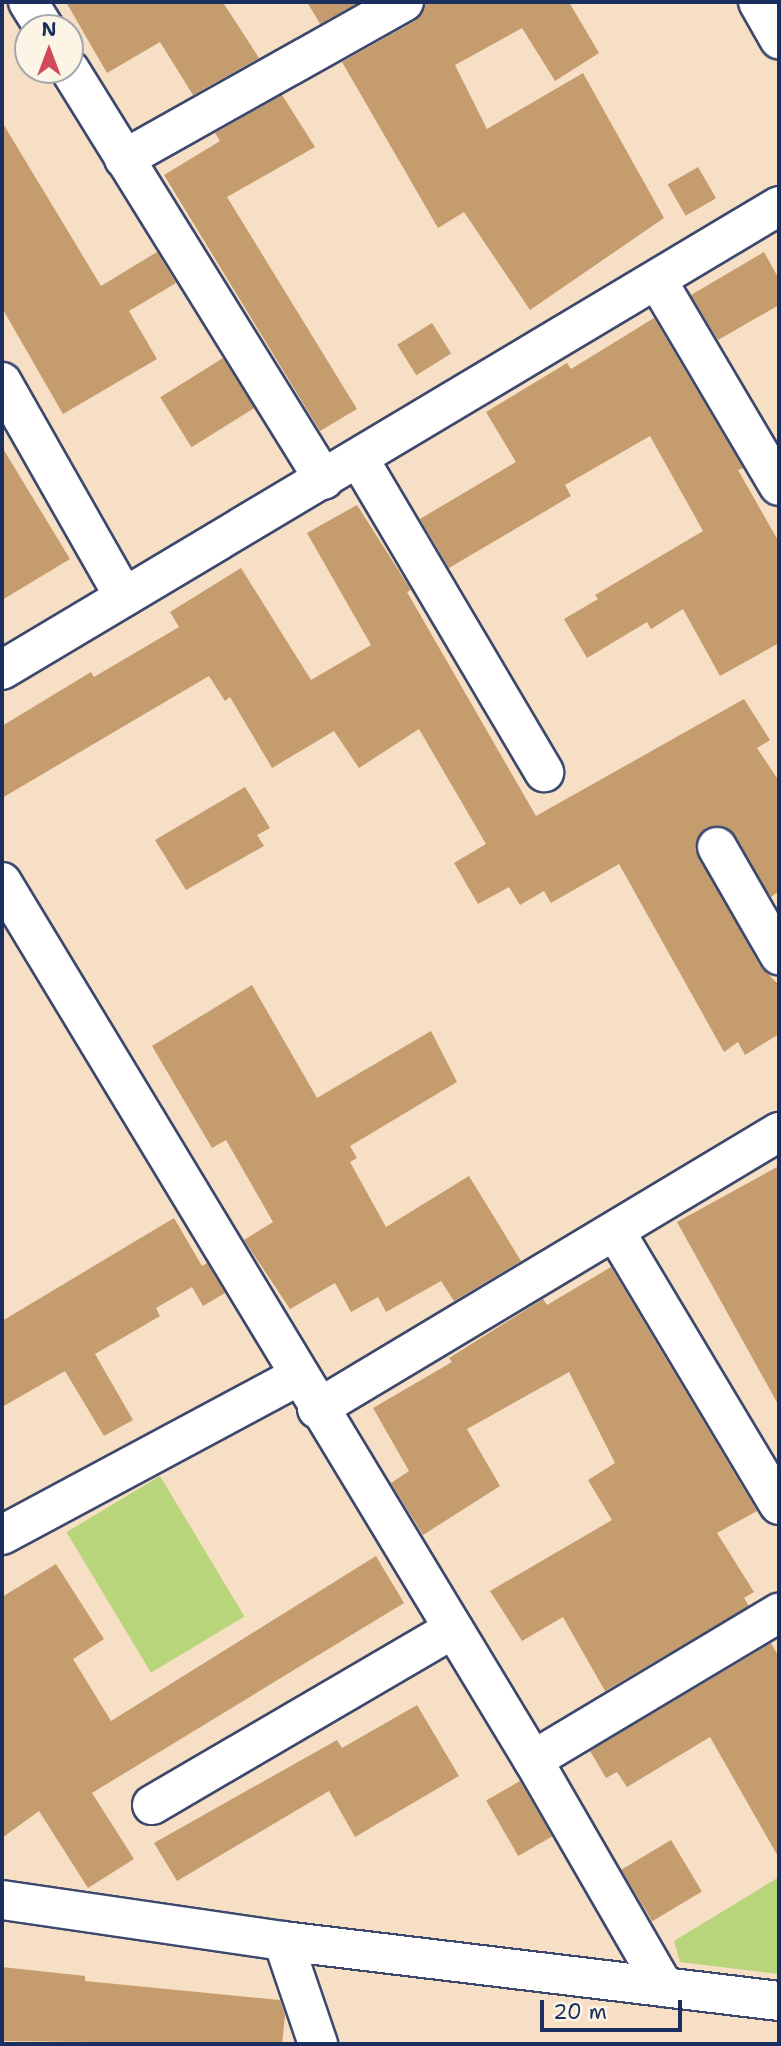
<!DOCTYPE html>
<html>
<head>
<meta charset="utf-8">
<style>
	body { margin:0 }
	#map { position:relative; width:781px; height:2046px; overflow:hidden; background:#f6dfc4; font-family:"Shantell Sans",sans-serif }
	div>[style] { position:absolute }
	.green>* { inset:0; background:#b8d57c; transform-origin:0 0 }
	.building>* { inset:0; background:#c59c6d; transform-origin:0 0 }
	.roads { filter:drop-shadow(2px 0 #3c496d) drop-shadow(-2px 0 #3c496d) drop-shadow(0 2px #3c496d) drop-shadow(0 -2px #3c496d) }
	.minor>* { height:38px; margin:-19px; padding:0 19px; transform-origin:19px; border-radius:19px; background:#fff }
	span { translate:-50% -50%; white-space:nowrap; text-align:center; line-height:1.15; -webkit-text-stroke:5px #fcf5e5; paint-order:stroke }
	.frame { position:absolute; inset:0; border:4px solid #1b2f5e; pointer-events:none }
	.north { position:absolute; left:14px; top:14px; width:70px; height:70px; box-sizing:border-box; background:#fcf5e5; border:2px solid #a2a6af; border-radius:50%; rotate:0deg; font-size:19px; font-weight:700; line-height:28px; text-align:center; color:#1b2f5e }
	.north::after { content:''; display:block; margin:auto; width:24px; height:32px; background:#d1495b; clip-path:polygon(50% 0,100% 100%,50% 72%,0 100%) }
	.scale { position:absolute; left:540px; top:2000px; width:142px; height:32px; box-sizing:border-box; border:4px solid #1b2f5e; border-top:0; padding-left:9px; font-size:21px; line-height:24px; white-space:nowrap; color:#1b2f5e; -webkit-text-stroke:5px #fcf5e5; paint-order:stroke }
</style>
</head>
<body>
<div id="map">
	<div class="green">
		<i style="left:160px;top:1476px;width:164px;height:109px;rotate:59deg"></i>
		<i style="clip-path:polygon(779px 1877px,779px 1974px,680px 1962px,674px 1941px)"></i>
	</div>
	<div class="building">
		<i style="clip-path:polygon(66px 2px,228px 2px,224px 4px,259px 58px,193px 95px,160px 42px,107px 73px)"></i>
		<i style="clip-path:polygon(307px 2px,360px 2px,320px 24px)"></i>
		<i style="clip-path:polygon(426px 2px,569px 2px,599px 53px,555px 81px,522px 28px,455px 65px,487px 129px,583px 73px,664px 218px,530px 310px,464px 212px,438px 228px,342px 62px,415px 21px)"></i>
		<i style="clip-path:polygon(282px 95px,315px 147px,227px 197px,357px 409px,320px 431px,164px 175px,220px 141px,215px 133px)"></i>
		<i style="clip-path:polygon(2px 122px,101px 286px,157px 252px,176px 283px,129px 311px,157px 359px,63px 414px,2px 308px)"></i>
		<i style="left:698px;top:167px;width:36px;height:35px;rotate:60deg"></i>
		<i style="clip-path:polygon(764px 252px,779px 279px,779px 305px,718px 340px,691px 295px)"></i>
		<i style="clip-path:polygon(654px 318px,743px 468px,738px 470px,779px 542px,779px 643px,720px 676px,683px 609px,651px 629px,647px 622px,587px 658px,564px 619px,598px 599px,595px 595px,703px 531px,650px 436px,565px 485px,571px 496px,449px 568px,420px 519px,516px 462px,486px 412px,567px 363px,571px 369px)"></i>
		<i style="left:432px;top:323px;width:36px;height:41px;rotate:58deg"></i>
		<i style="left:223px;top:358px;width:59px;height:74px;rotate:58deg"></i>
		<i style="clip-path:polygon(2px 447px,70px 559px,2px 600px)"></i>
		<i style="clip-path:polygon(357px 505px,411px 590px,407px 592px,536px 816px,744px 699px,770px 740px,757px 748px,779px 781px,779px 891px,771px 897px,727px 828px,706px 828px,695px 848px,760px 966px,779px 985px,779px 1034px,745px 1055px,738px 1042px,724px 1052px,619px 864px,551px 903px,544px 891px,520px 905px,509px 887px,478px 904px,454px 863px,486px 844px,419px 729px,359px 768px,334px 731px,272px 768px,230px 697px,225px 701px,209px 676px,2px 798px,2px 726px,91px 672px,94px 677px,179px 627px,170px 612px,241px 568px,311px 680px,371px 645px,307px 533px)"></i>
		<i style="clip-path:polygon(245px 787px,270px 828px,257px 835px,264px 846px,186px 890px,155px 840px)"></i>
		<i style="clip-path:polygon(252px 985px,317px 1098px,431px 1031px,457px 1082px,350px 1146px,357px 1158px,350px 1162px,386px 1227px,469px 1176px,521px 1261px,454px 1301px,441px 1281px,386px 1312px,378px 1297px,351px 1312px,335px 1283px,290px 1309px,244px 1240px,273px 1222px,226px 1140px,212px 1148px,152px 1046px)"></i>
		<i style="clip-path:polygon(779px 1166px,779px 1406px,677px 1222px)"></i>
		<i style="clip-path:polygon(174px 1218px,202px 1266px,207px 1263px,225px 1293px,203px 1306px,192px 1287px,156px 1308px,160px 1316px,95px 1354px,133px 1420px,104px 1436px,65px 1371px,2px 1407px,2px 1321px)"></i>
		<i style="clip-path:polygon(611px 1267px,757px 1511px,717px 1533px,754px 1592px,744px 1598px,749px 1606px,605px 1691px,563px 1617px,522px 1641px,490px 1591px,612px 1520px,588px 1480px,615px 1463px,569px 1372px,467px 1429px,500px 1486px,423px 1535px,391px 1483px,409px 1471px,373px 1408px,452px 1362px,449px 1358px,543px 1299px,547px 1305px)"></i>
		<i style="clip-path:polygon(376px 1556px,404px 1603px,92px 1793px,134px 1859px,88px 1888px,39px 1811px,2px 1838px,2px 1597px,56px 1564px,104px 1639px,73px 1659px,111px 1721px)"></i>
		<i style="clip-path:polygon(771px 1643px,779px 1657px,779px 1858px,710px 1737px,627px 1787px,617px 1772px,606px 1778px,590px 1751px)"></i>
		<i style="clip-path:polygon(417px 1705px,459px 1776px,355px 1837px,329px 1791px,177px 1881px,154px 1843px,337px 1740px,342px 1748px)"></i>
		<i style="left:520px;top:1781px;width:64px;height:39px;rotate:60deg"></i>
		<i style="left:671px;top:1840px;width:60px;height:58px;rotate:59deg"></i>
		<i style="clip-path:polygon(2px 1967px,85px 1976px,85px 1981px,280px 2000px,285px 2015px,282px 2044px,2px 2041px)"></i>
	</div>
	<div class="roads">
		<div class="minor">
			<i style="left:28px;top:2px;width:31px;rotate:58deg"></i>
			<i style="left:758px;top:2px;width:43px;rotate:60.4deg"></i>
			<i style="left:70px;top:70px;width:482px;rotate:58.2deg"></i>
			<i style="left:124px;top:159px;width:321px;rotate:-29.3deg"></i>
			<i style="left:657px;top:280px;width:239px;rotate:59.4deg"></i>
			<i style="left:2px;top:382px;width:247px;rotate:60.4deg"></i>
			<i style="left:359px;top:459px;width:364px;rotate:59.4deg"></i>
			<i style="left:2px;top:670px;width:905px;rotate:-30.84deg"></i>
			<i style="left:717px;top:847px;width:125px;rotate:60.1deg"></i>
			<i style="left:2px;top:882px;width:1026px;rotate:58.84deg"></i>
			<i style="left:533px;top:1760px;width:287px;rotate:-30.9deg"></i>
			<i style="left:615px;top:1231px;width:319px;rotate:59.1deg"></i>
			<i style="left:317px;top:1409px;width:539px;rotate:-30.95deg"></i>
			<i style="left:2px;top:1535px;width:336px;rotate:-28.2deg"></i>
			<i style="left:533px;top:1760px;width:262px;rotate:60deg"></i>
			<i style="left:152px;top:1805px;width:349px;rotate:-30.3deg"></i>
			<i style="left:2px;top:1900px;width:284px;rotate:8.3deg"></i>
			<i style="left:283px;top:1941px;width:500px;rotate:6.9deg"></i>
			<i style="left:283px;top:1941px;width:109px;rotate:71.2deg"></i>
		</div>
	</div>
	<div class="frame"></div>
	<div class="north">N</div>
	<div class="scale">20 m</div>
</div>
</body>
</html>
